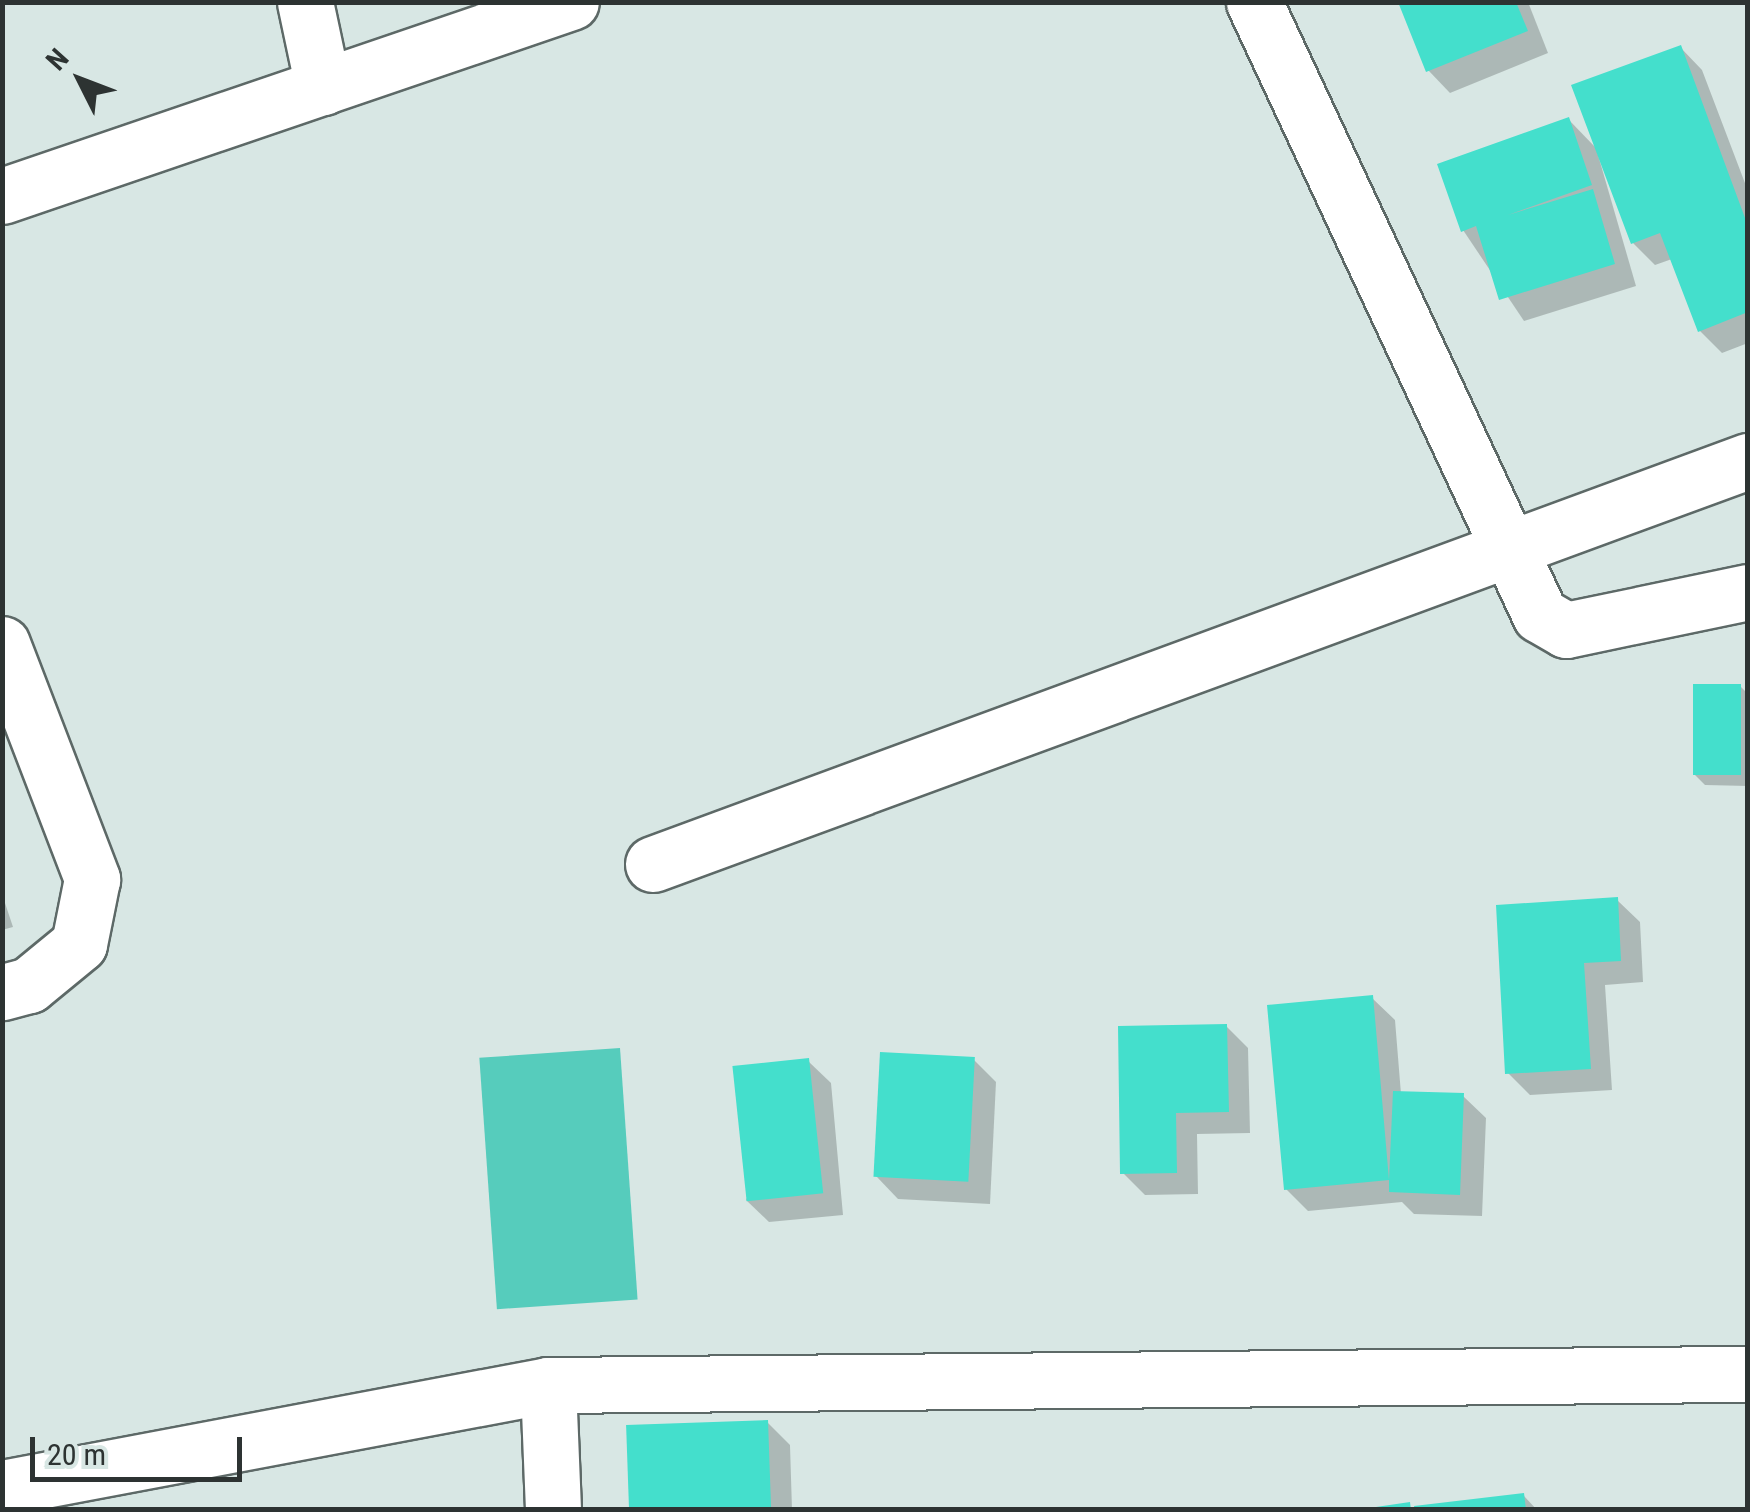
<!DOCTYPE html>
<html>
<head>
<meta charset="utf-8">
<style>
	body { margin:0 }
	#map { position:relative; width:1750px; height:1512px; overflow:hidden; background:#d8e7e4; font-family:"Roboto Condensed",sans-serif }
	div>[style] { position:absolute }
	.green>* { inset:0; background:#56ccbc; transform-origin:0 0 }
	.shadow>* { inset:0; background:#0003 }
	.building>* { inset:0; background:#44dfcc; transform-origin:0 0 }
	.roads { filter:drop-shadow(2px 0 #5d6967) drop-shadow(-2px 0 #5d6967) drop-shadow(0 2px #5d6967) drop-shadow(0 -2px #5d6967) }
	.street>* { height:55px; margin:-27.5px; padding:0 27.5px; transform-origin:27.5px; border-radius:27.5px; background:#fff }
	span { translate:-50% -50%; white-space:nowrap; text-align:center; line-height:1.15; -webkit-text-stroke:8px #d8e7e4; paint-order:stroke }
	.frame { position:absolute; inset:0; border:5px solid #2d3332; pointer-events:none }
	.north { position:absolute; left:30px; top:30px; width:100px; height:100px; -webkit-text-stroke:8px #d8e7e4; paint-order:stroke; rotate:312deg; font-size:28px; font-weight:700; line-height:40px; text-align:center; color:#2d3332 }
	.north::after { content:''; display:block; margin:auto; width:35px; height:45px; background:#2d3332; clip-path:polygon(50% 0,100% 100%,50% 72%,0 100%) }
	.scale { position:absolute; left:30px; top:1437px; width:212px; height:45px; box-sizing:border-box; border:5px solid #2d3332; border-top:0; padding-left:12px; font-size:30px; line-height:35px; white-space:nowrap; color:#2d3332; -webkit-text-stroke:8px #d8e7e4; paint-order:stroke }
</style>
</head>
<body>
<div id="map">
	<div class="green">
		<i style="left:620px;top:1048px;width:252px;height:141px;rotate:86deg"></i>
	</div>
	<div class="shadow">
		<i style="clip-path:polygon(1401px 2px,1528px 2px,1548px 53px,1450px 93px,1428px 70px)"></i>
		<i style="clip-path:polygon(1680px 47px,1702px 70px,1748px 191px,1748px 343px,1722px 353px,1700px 331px,1672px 259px,1655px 265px,1633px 243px)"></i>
		<i style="clip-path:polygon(1569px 120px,1596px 148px,1636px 286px,1524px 321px,1463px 230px)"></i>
		<i style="clip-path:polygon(1740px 686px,1748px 694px,1748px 786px,1705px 785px,1694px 774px)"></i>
		<i style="clip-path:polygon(2px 894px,13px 927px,2px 930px)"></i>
		<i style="clip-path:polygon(1617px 900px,1640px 922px,1643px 982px,1605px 985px,1612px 1090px,1530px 1095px,1508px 1073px)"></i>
		<i style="clip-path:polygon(1372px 998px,1395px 1020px,1401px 1094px,1463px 1096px,1486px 1118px,1482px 1216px,1414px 1214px,1402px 1202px,1308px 1211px,1286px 1189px)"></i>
		<i style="clip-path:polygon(1226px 1026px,1248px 1048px,1250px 1133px,1197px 1134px,1198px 1194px,1145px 1195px,1123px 1173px)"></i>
		<i style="clip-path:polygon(974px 1060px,996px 1082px,990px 1204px,898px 1199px,876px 1176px)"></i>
		<i style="clip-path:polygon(808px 1061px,831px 1083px,843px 1215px,769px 1222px,746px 1200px)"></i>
		<i style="clip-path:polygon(768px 1423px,790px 1445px,792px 1510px,631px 1510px)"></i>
		<i style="clip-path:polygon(1524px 1496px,1537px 1510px,1417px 1510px)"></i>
	</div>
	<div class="building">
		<i style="clip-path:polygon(1398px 2px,1516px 2px,1528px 31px,1426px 72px)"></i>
		<i style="clip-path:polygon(1681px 45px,1748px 226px,1748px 312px,1698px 332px,1660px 233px,1631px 244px,1571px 85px)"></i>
		<i style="clip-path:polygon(1569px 117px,1592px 185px,1508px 215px,1593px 189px,1615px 264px,1499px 300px,1476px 226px,1461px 232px,1437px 164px)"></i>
		<i style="left:1693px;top:684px;width:48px;height:91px"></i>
		<i style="clip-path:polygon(1618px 897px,1621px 961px,1584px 963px,1591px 1069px,1505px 1074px,1496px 905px)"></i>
		<i style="clip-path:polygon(1373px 995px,1389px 1180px,1393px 1091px,1464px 1093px,1460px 1195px,1389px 1192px,1389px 1180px,1284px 1190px,1267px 1005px)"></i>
		<i style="clip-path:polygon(1227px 1024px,1229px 1112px,1176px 1113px,1177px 1173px,1120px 1174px,1118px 1026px)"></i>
		<i style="left:880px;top:1052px;width:95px;height:125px;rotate:3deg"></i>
		<i style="left:809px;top:1058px;width:136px;height:77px;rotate:84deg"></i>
		<i style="left:768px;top:1420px;width:89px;height:142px;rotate:88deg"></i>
		<i style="clip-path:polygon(1524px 1493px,1526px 1510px,1415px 1510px,1414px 1506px)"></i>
		<i style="clip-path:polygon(1410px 1502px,1411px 1510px,1376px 1510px,1376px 1507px)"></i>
	</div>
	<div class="roads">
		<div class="street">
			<i style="left:305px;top:2px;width:87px;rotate:78deg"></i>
			<i style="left:1254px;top:2px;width:676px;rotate:64.99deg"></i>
			<i style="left:1540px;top:615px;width:30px;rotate:30deg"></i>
			<i style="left:1566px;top:630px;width:186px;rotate:-11.8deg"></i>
			<i style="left:2px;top:196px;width:601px;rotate:-18.83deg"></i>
			<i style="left:2px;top:644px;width:252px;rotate:69deg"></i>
			<i style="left:92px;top:879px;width:66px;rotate:101.3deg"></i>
			<i style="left:79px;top:944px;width:65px;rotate:140.6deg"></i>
			<i style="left:29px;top:985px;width:28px;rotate:165deg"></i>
			<i style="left:653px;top:864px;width:1167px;rotate:-20.21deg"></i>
			<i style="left:548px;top:1385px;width:125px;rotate:87.7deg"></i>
			<i style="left:2px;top:1488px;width:556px;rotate:-10.68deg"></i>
			<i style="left:548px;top:1385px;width:1200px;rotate:-0.53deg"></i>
		</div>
	</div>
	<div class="frame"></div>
	<div class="north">N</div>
	<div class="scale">20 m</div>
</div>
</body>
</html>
